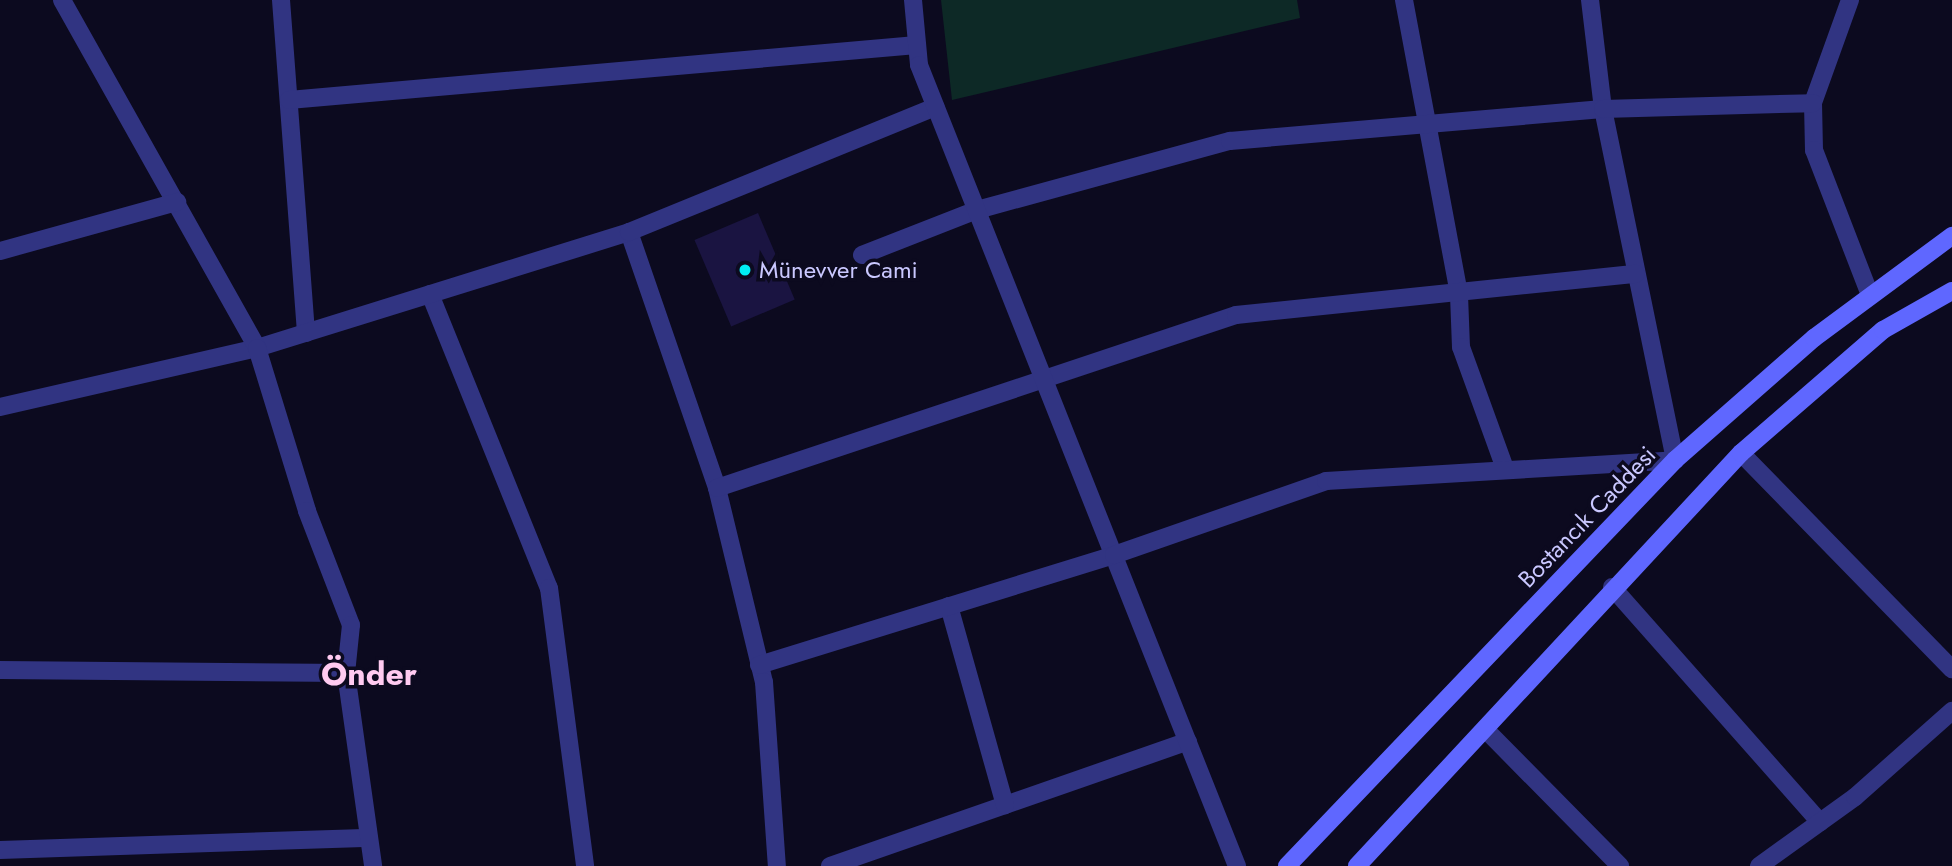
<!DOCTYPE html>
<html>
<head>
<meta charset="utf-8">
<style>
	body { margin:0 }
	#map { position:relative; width:1952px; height:866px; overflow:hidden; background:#0c0a1f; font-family:Jost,sans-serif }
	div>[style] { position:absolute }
	.green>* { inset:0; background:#0d2926 }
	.building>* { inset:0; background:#1a1441; transform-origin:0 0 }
	.minor>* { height:18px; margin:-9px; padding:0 9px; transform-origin:9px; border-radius:9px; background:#313482 }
	.tertiary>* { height:18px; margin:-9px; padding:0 9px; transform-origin:9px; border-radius:9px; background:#313482 }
	.secondary>* { height:18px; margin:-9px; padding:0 9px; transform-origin:9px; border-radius:9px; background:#5f67ff }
	.dots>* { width:19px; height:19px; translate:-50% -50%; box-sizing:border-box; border:4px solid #0c0a1f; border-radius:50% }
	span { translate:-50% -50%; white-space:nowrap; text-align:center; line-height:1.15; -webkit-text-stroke:7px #0c0a1f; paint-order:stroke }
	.poi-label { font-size:24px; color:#cac8ff }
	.left { translate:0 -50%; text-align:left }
	.street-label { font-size:24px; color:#cac8ff }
	.district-label { font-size:32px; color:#ffcaf0; font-weight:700 }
</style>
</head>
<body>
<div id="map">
	<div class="green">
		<i style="clip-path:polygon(941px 0,1297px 0,1300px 18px,952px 100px)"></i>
	</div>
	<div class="building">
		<i style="left:758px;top:213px;width:94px;height:69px;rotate:67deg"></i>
	</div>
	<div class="minor">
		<i style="left:281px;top:0;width:334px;rotate:85.7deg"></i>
		<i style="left:1404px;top:0;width:300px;rotate:79.4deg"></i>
		<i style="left:1459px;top:295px;width:52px;rotate:87.8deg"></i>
		<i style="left:1461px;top:347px;width:127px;rotate:70.1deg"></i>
		<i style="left:1590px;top:0;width:110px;rotate:83.2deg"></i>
		<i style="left:1603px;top:109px;width:358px;rotate:78.4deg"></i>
		<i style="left:1850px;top:0;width:109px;rotate:109.8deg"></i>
		<i style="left:1813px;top:103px;width:47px;rotate:88.8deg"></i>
		<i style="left:1814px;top:150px;width:155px;rotate:68.9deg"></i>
		<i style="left:289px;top:100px;width:630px;rotate:-5.01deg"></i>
		<i style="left:629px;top:232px;width:271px;rotate:71deg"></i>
		<i style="left:717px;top:488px;width:200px;rotate:76.4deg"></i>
		<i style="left:764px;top:682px;width:184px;rotate:86deg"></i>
		<i style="left:862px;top:255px;width:123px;rotate:-21.4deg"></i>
		<i style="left:977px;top:210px;width:262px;rotate:-15.3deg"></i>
		<i style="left:1230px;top:141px;width:374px;rotate:-4.9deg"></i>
		<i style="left:1603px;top:109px;width:210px;rotate:-1.6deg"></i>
		<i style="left:430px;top:294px;width:317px;rotate:68deg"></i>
		<i style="left:549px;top:588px;width:280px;rotate:82.6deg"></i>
		<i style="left:0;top:407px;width:264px;rotate:-12.9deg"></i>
		<i style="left:257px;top:348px;width:390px;rotate:-17.3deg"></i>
		<i style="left:629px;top:232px;width:331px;rotate:-22.2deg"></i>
		<i style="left:1741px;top:453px;width:302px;rotate:45.7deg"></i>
		<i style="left:717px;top:488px;width:547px;rotate:-18.43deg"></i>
		<i style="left:1236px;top:315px;width:402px;rotate:-5.9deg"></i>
		<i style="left:1612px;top:587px;width:314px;rotate:48.5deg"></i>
		<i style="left:0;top:670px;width:346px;rotate:0.5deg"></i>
		<i style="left:1486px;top:730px;width:191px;rotate:45.4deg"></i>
		<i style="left:0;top:850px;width:364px;rotate:-1.9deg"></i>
		<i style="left:830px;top:866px;width:379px;rotate:-19.2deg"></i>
		<i style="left:1759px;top:866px;width:118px;rotate:-35.7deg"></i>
		<i style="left:1855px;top:797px;width:130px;rotate:-41.6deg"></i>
	</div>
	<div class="tertiary">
		<i style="left:62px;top:0;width:399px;rotate:60.7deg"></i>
		<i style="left:257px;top:348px;width:170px;rotate:72.9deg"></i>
		<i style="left:307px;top:511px;width:122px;rotate:68.9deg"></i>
		<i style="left:351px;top:625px;width:48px;rotate:95.9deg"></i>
		<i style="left:346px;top:673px;width:195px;rotate:82deg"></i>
		<i style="left:913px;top:0;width:65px;rotate:84.7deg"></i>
		<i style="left:919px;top:65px;width:862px;rotate:68.35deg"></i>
		<i style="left:0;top:251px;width:184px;rotate:-15.5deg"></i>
		<i style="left:949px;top:606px;width:207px;rotate:74.3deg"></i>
		<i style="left:759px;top:665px;width:372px;rotate:-17.2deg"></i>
		<i style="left:1114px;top:555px;width:225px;rotate:-19.2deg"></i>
		<i style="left:1326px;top:481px;width:350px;rotate:-3.4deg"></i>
	</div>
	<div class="secondary">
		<i style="left:1287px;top:866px;width:562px;rotate:-46.3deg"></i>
		<i style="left:1675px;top:460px;width:185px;rotate:-41.3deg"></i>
		<i style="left:1814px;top:338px;width:172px;rotate:-36.5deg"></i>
		<i style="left:1357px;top:866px;width:564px;rotate:-47.08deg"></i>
		<i style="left:1741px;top:453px;width:188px;rotate:-40.9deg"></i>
		<i style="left:1883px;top:330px;width:79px;rotate:-29.5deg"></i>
	</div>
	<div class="dots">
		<i style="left:745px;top:270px;background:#00edf3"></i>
	</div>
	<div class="poi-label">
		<span class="left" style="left:759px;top:270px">Münevver Cami</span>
	</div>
	<div class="street-label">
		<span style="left:1587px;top:517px;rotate:-46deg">Bostancık Caddesi</span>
	</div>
	<div class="district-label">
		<span style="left:369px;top:674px">Önder</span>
	</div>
</div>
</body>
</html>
